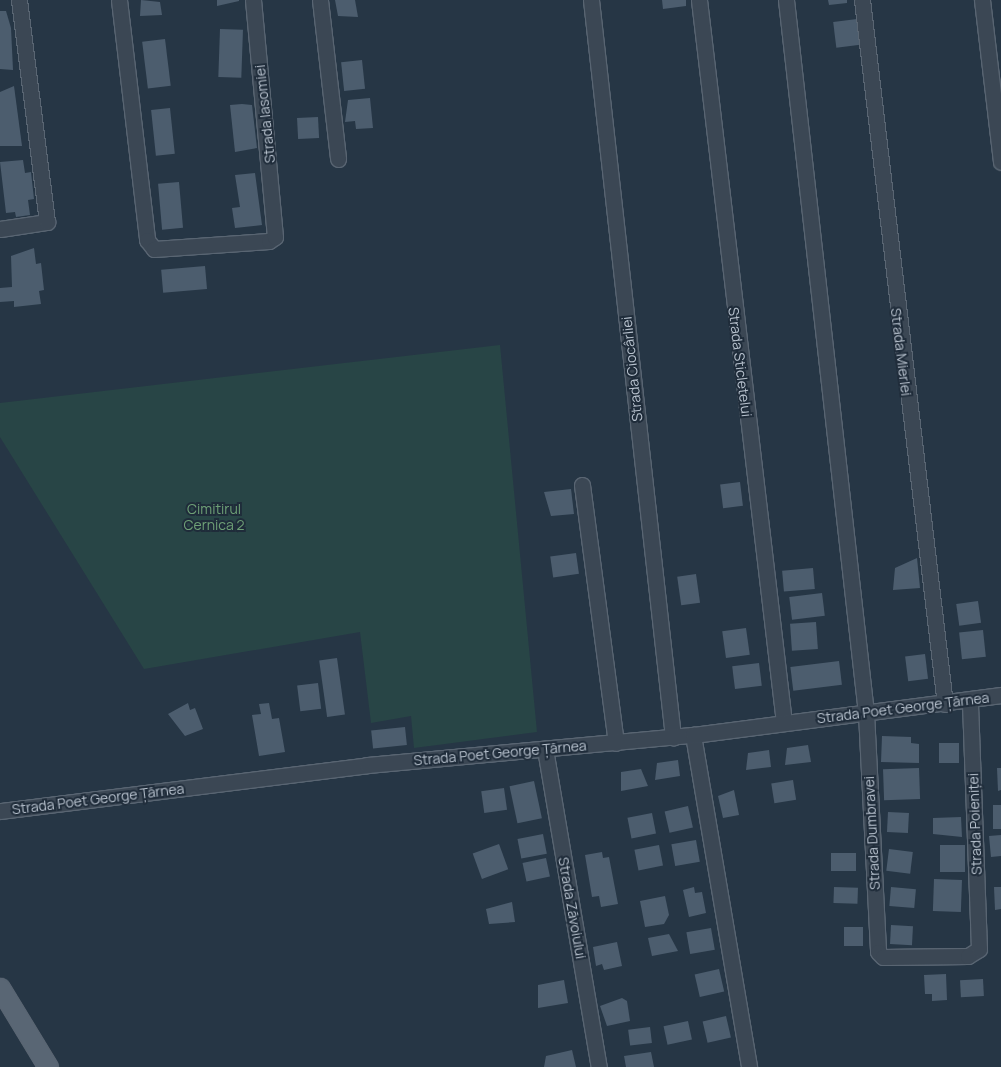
<!DOCTYPE html>
<html>
<head>
<meta charset="utf-8">
<style>
	body { margin:0 }
	#map { position:relative; width:1001px; height:1067px; overflow:hidden; background:#263645; font-family:Manrope,sans-serif }
	div>[style] { position:absolute }
	.green>* { inset:0; background:#284546 }
	.building>* { inset:0; background:#4c5d6e; transform-origin:0 0 }
	.roads { filter:drop-shadow(1px 0 #596572) drop-shadow(-1px 0 #596572) drop-shadow(0 1px #596572) drop-shadow(0 -1px #596572) }
	.minor>* { height:15px; margin:-7.5px; padding:0 7.5px; transform-origin:7.5px; border-radius:7.5px; background:#3b4754 }
	.major>* { height:19px; margin:-9.5px; padding:0 9.5px; transform-origin:9.5px; border-radius:9.5px; background:#596674 }
	span { translate:-50% -50%; white-space:nowrap; text-align:center; line-height:1.15; -webkit-text-stroke:4px #1f2c3a; paint-order:stroke }
	.street-label { font-size:14px; color:#b8c2ce }
	.park-label { font-size:14px; color:#6ea076 }
</style>
</head>
<body>
<div id="map">
	<div class="green">
		<i style="clip-path:polygon(500px 345px,537px 732px,414px 748px,411px 716px,371px 723px,360px 632px,144px 669px,0 437px,0 403px)"></i>
	</div>
	<div class="building">
		<i style="clip-path:polygon(141px 0,160px 2px,162px 15px,140px 16px)"></i>
		<i style="clip-path:polygon(217px 0,239px 0,239px 1px,217px 6px)"></i>
		<i style="clip-path:polygon(335px 0,355px 0,358px 17px,338px 16px)"></i>
		<i style="clip-path:polygon(662px 0,686px 0,686px 6px,663px 9px)"></i>
		<i style="clip-path:polygon(828px 0,847px 0,847px 3px,829px 5px)"></i>
		<i style="clip-path:polygon(0 11px,6px 11px,11px 28px,13px 70px,0 69px)"></i>
		<i style="left:857px;top:19px;width:26px;height:24px;rotate:83deg"></i>
		<i style="left:220px;top:29px;width:23px;height:48px;rotate:2deg"></i>
		<i style="left:165px;top:39px;width:47px;height:23px;rotate:83deg"></i>
		<i style="left:362px;top:60px;width:29px;height:21px;rotate:84deg"></i>
		<i style="clip-path:polygon(14px 86px,22px 146px,0 146px,0 92px)"></i>
		<i style="clip-path:polygon(370px 98px,373px 128px,356px 129px,355px 121px,345px 122px,348px 100px)"></i>
		<i style="clip-path:polygon(242px 104px,252px 105px,257px 148px,235px 152px,230px 105px)"></i>
		<i style="left:170px;top:108px;width:46px;height:19px;rotate:84deg"></i>
		<i style="left:318px;top:117px;width:21px;height:21px;rotate:87deg"></i>
		<i style="clip-path:polygon(23px 160px,25px 173px,31px 172px,34px 199px,28px 200px,30px 215px,16px 217px,15px 212px,6px 213px,0 162px)"></i>
		<i style="clip-path:polygon(255px 173px,262px 225px,235px 228px,232px 208px,240px 207px,235px 175px)"></i>
		<i style="left:179px;top:182px;width:46px;height:21px;rotate:85deg"></i>
		<i style="clip-path:polygon(34px 248px,36px 264px,41px 263px,44px 290px,39px 291px,41px 304px,14px 307px,14px 301px,0 302px,0 288px,12px 287px,11px 256px)"></i>
		<i style="left:205px;top:266px;width:23px;height:44px;rotate:85deg"></i>
		<i style="left:740px;top:482px;width:24px;height:20px;rotate:83deg"></i>
		<i style="clip-path:polygon(571px 489px,574px 514px,551px 516px,544px 492px)"></i>
		<i style="left:576px;top:553px;width:21px;height:26px;rotate:82deg"></i>
		<i style="clip-path:polygon(917px 558px,920px 588px,893px 590px,895px 568px)"></i>
		<i style="left:813px;top:568px;width:21px;height:31px;rotate:85deg"></i>
		<i style="left:696px;top:574px;width:29px;height:19px;rotate:82deg"></i>
		<i style="left:822px;top:593px;width:23px;height:33px;rotate:83deg"></i>
		<i style="left:978px;top:601px;width:22px;height:22px;rotate:82deg"></i>
		<i style="left:816px;top:622px;width:27px;height:26px;rotate:86deg"></i>
		<i style="left:746px;top:628px;width:27px;height:24px;rotate:82deg"></i>
		<i style="left:983px;top:630px;width:27px;height:24px;rotate:84deg"></i>
		<i style="left:925px;top:654px;width:25px;height:20px;rotate:83deg"></i>
		<i style="left:337px;top:658px;width:57px;height:18px;rotate:82deg"></i>
		<i style="left:839px;top:661px;width:24px;height:49px;rotate:83deg"></i>
		<i style="left:759px;top:663px;width:23px;height:27px;rotate:83deg"></i>
		<i style="left:318px;top:683px;width:26px;height:21px;rotate:83deg"></i>
		<i style="clip-path:polygon(188px 703px,190px 710px,195px 708px,203px 729px,185px 736px,168px 714px)"></i>
		<i style="clip-path:polygon(269px 703px,272px 719px,279px 718px,285px 752px,259px 756px,252px 715px,261px 714px,259px 704px)"></i>
		<i style="left:405px;top:727px;width:18px;height:34px;rotate:84deg"></i>
		<i style="clip-path:polygon(882px 736px,911px 737px,911px 743px,919px 744px,919px 763px,881px 762px)"></i>
		<i style="left:939px;top:743px;width:20px;height:20px"></i>
		<i style="clip-path:polygon(808px 745px,811px 762px,785px 765px,787px 748px)"></i>
		<i style="clip-path:polygon(769px 750px,771px 767px,746px 770px,748px 753px)"></i>
		<i style="clip-path:polygon(678px 760px,680px 776px,655px 780px,657px 763px)"></i>
		<i style="left:919px;top:768px;width:31px;height:36px;rotate:88deg"></i>
		<i style="clip-path:polygon(997px 768px,1001px 768px,1001px 790px,998px 791px)"></i>
		<i style="clip-path:polygon(641px 769px,648px 786px,621px 791px,621px 772px)"></i>
		<i style="left:793px;top:780px;width:20px;height:22px;rotate:81deg"></i>
		<i style="left:534px;top:781px;width:38px;height:25px;rotate:78deg"></i>
		<i style="left:504px;top:788px;width:22px;height:23px;rotate:82deg"></i>
		<i style="clip-path:polygon(734px 790px,739px 815px,723px 818px,718px 796px)"></i>
		<i style="left:993px;top:805px;width:8px;height:24px"></i>
		<i style="left:688px;top:806px;width:22px;height:24px;rotate:77deg"></i>
		<i style="left:888px;top:812px;width:21px;height:20px;rotate:3deg"></i>
		<i style="left:652px;top:813px;width:21px;height:25px;rotate:79deg"></i>
		<i style="clip-path:polygon(961px 817px,962px 837px,933px 834px,933px 818px)"></i>
		<i style="left:543px;top:834px;width:20px;height:26px;rotate:79deg"></i>
		<i style="clip-path:polygon(1001px 835px,1001px 856px,991px 857px,989px 836px)"></i>
		<i style="left:696px;top:840px;width:22px;height:25px;rotate:80deg"></i>
		<i style="left:499px;top:844px;width:27px;height:28px;rotate:70deg"></i>
		<i style="left:659px;top:845px;width:21px;height:25px;rotate:79deg"></i>
		<i style="left:965px;top:845px;width:27px;height:25px;rotate:90deg"></i>
		<i style="left:889px;top:849px;width:24px;height:22px;rotate:7deg"></i>
		<i style="clip-path:polygon(602px 852px,603px 858px,609px 857px,618px 904px,601px 907px,599px 896px,592px 897px,585px 855px)"></i>
		<i style="left:831px;top:853px;width:25px;height:18px"></i>
		<i style="left:546px;top:858px;width:19px;height:24px;rotate:78deg"></i>
		<i style="left:934px;top:879px;width:28px;height:32px;rotate:2deg"></i>
		<i style="clip-path:polygon(694px 887px,695px 893px,702px 892px,706px 913px,689px 917px,683px 890px)"></i>
		<i style="left:834px;top:887px;width:24px;height:16px;rotate:2deg"></i>
		<i style="left:891px;top:887px;width:25px;height:19px;rotate:5deg"></i>
		<i style="clip-path:polygon(994px 887px,1001px 887px,1001px 909px,995px 910px)"></i>
		<i style="clip-path:polygon(665px 896px,669px 915px,664px 924px,645px 927px,640px 901px)"></i>
		<i style="clip-path:polygon(512px 902px,515px 922px,489px 924px,486px 909px)"></i>
		<i style="left:891px;top:925px;width:22px;height:19px;rotate:3deg"></i>
		<i style="left:844px;top:927px;width:19px;height:19px"></i>
		<i style="left:711px;top:928px;width:22px;height:25px;rotate:80deg"></i>
		<i style="clip-path:polygon(669px 934px,678px 951px,652px 956px,648px 938px)"></i>
		<i style="clip-path:polygon(617px 942px,622px 966px,604px 970px,602px 964px,596px 966px,593px 947px)"></i>
		<i style="left:719px;top:969px;width:23px;height:25px;rotate:77deg"></i>
		<i style="clip-path:polygon(946px 974px,947px 1000px,932px 1001px,932px 994px,925px 994px,924px 975px)"></i>
		<i style="left:983px;top:979px;width:17px;height:23px;rotate:87deg"></i>
		<i style="clip-path:polygon(564px 980px,568px 1003px,538px 1008px,538px 985px)"></i>
		<i style="clip-path:polygon(622px 998px,627px 1001px,630px 1021px,607px 1026px,600px 1006px)"></i>
		<i style="left:726px;top:1016px;width:22px;height:24px;rotate:77deg"></i>
		<i style="left:688px;top:1021px;width:19px;height:25px;rotate:78deg"></i>
		<i style="left:650px;top:1027px;width:16px;height:22px;rotate:83deg"></i>
		<i style="clip-path:polygon(572px 1050px,576px 1067px,544px 1067px,546px 1056px)"></i>
		<i style="clip-path:polygon(651px 1052px,654px 1067px,626px 1067px,624px 1056px)"></i>
	</div>
	<div class="roads">
		<div class="minor">
			<i style="left:119px;top:0;width:242px;rotate:83.3deg"></i>
			<i style="left:147px;top:240px;width:11px;rotate:52deg"></i>
			<i style="left:154px;top:249px;width:115px;rotate:-4deg"></i>
			<i style="left:269px;top:241px;width:7px;rotate:-34deg"></i>
			<i style="left:275px;top:237px;width:238px;rotate:-95.3deg"></i>
			<i style="left:320px;top:0;width:160px;rotate:83.5deg"></i>
			<i style="left:591px;top:0;width:742px;rotate:83.65deg"></i>
			<i style="left:699px;top:0;width:728px;rotate:83.29deg"></i>
			<i style="left:786px;top:0;width:717px;rotate:83.6deg"></i>
			<i style="left:866px;top:713px;width:239px;rotate:87.1deg"></i>
			<i style="left:878px;top:952px;width:7px;rotate:45deg"></i>
			<i style="left:883px;top:957px;width:85px;rotate:-0.7deg"></i>
			<i style="left:968px;top:956px;width:13px;rotate:-32deg"></i>
			<i style="left:979px;top:949px;width:249px;rotate:-92.1deg"></i>
			<i style="left:862px;top:0;width:709px;rotate:83.28deg"></i>
			<i style="left:982px;top:0;width:163px;rotate:83.3deg"></i>
			<i style="left:0;top:229px;width:48px;rotate:-8.5deg"></i>
			<i style="left:47px;top:222px;width:224px;rotate:-97.2deg"></i>
			<i style="left:582px;top:485px;width:260px;rotate:82.5deg"></i>
			<i style="left:693px;top:735px;width:337px;rotate:80.4deg"></i>
			<i style="left:545px;top:749px;width:323px;rotate:80.4deg"></i>
			<i style="left:0;top:811px;width:370px;rotate:-7.1deg"></i>
			<i style="left:367px;top:765px;width:327px;rotate:-5.3deg"></i>
			<i style="left:693px;top:735px;width:311px;rotate:-7.4deg"></i>
		</div>
		<div class="major">
			<i style="left:0;top:988px;width:92px;rotate:58.7deg"></i>
		</div>
	</div>
	<div class="street-label">
		<span style="left:265px;top:114px;rotate:-96deg">Strada Iasomiei</span>
		<span style="left:901px;top:352px;rotate:83deg">Strada Mierlei</span>
		<span style="left:740px;top:362px;rotate:83deg">Strada Sticletelui</span>
		<span style="left:632px;top:369px;rotate:-96deg">Strada Ciocârliei</span>
		<span style="left:903px;top:708px;rotate:-7deg">Strada Poet George Țărnea</span>
		<span style="left:500px;top:753px;rotate:-5deg">Strada Poet George Țărnea</span>
		<span style="left:98px;top:799px;rotate:-7deg">Strada Poet George Țărnea</span>
		<span style="left:975px;top:824px;rotate:-92deg">Strada Poieniței</span>
		<span style="left:872px;top:833px;rotate:-93deg">Strada Dumbravei</span>
		<span style="left:572px;top:908px;rotate:80deg">Strada Zăvoiului</span>
	</div>
	<div class="park-label">
		<span style="left:214px;top:517px">Cimitirul<br>Cernica 2</span>
	</div>
</div>
</body>
</html>
